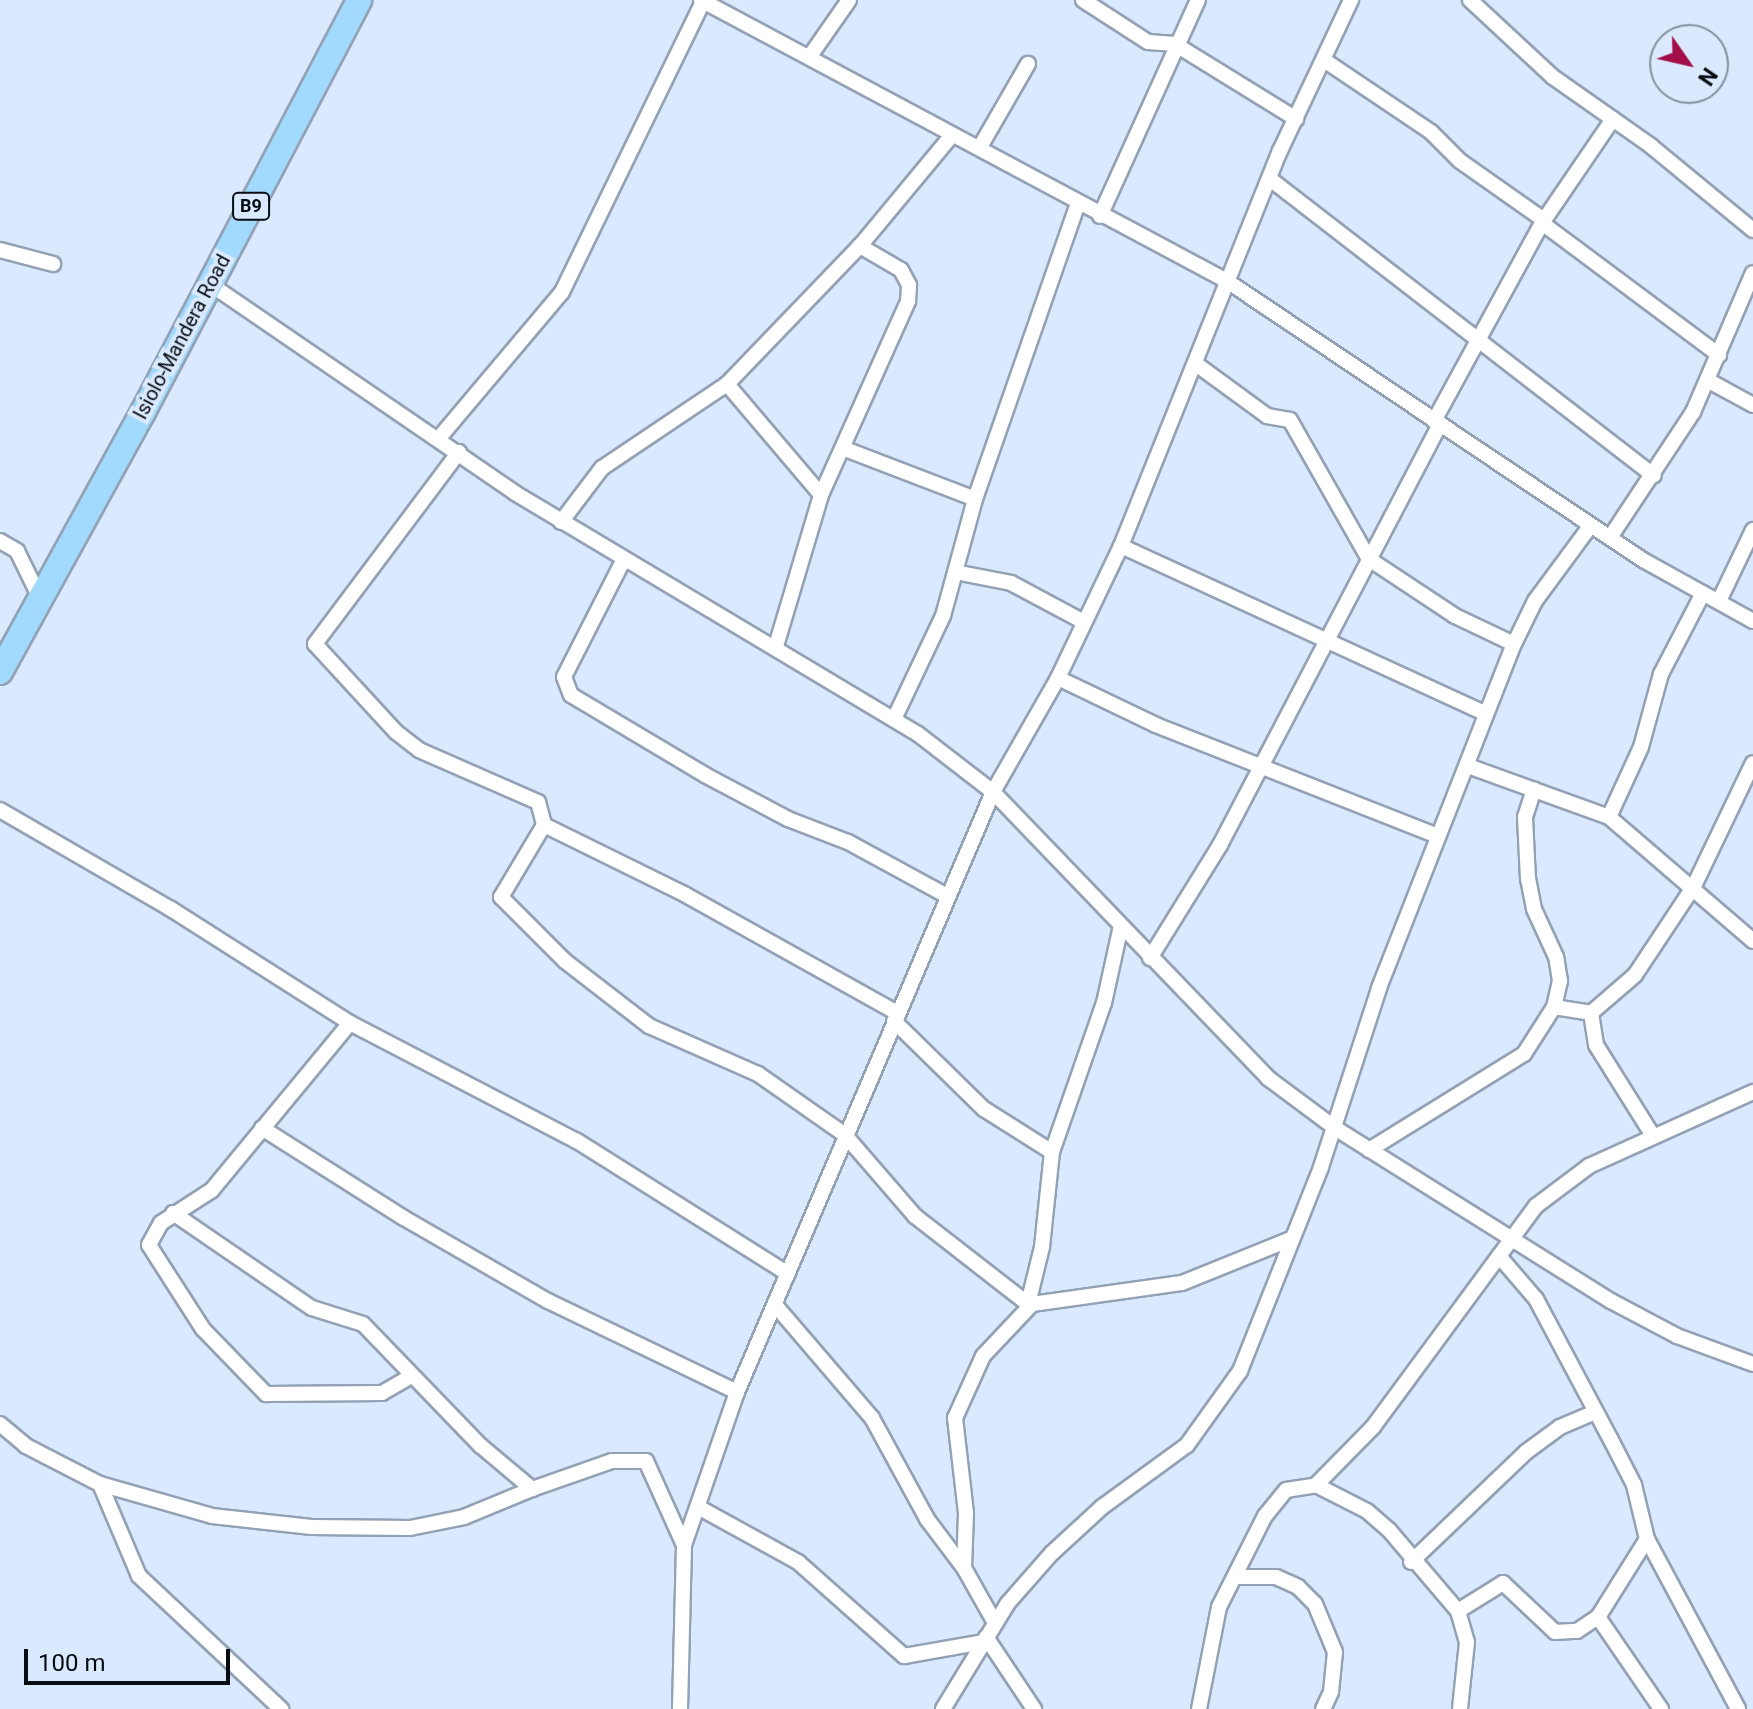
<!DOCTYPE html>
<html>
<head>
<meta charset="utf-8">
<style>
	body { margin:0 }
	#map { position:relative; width:1753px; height:1709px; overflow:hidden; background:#dae9fd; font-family:Roboto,sans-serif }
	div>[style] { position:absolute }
	.roads { filter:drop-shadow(2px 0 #93a1b4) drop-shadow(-2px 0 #93a1b4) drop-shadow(0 2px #93a1b4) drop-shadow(0 -2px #93a1b4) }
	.street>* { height:14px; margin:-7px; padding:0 7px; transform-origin:7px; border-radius:7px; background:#fff }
	.highway>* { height:24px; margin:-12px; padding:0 12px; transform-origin:12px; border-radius:12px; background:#a1dafd }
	span { translate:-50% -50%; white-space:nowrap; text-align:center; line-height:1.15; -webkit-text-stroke:8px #dae9fd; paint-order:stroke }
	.shield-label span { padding:2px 6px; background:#dae9fd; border:2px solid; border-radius:6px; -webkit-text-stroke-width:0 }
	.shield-label { font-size:18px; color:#070c12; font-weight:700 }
	.street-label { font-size:20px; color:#070c12 }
	.north { position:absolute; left:1649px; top:24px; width:80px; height:80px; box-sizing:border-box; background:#dae9fd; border:2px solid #86919f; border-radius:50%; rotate:124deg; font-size:22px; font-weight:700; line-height:32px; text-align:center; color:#070c12 }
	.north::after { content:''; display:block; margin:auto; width:28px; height:36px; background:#a40e49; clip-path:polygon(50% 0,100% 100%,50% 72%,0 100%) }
	.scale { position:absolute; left:24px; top:1649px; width:206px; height:36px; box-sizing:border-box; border:4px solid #070c12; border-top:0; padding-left:10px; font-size:24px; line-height:28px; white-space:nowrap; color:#070c12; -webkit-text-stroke:6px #dae9fd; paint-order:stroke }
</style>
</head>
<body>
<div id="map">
	<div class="roads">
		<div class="street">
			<i style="left:701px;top:0;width:596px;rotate:28.11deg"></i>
			<i style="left:1227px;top:281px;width:501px;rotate:33.85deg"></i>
			<i style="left:1643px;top:560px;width:126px;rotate:29deg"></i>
			<i style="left:1083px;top:0;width:77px;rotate:32.9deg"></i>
			<i style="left:1148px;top:42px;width:31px;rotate:4deg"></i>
			<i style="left:1470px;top:0;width:113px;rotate:42.9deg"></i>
			<i style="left:1553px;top:77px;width:120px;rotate:35.1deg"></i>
			<i style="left:1651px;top:146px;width:132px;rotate:39.5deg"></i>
			<i style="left:1178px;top:46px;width:139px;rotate:31.7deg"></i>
			<i style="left:810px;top:56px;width:68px;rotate:-55.1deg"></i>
			<i style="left:1324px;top:60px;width:129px;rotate:33.9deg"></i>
			<i style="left:1431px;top:132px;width:41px;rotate:45deg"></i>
			<i style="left:1460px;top:161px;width:103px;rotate:35.1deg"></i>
			<i style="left:980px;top:147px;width:96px;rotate:-60deg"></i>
			<i style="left:1270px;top:179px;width:485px;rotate:37.7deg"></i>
			<i style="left:1100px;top:216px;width:237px;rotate:-65.6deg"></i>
			<i style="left:1542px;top:223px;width:221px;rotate:36.7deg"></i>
			<i style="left:0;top:250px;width:55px;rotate:14.8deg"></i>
			<i style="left:210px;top:284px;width:370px;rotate:34.4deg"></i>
			<i style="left:515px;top:493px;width:470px;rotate:30.9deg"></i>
			<i style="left:918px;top:734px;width:95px;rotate:37.7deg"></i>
			<i style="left:993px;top:792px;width:397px;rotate:46.1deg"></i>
			<i style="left:1268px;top:1078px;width:84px;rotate:36.7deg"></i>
			<i style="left:1335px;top:1128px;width:326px;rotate:32.1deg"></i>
			<i style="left:1611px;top:1301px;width:75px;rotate:27.9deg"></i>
			<i style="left:1677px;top:1336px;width:81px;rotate:20.2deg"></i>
			<i style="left:1196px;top:364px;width:88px;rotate:36.2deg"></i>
			<i style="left:1267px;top:416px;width:23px;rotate:10deg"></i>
			<i style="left:1290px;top:420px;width:160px;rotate:60.4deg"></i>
			<i style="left:1369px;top:559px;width:103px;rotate:33.5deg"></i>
			<i style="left:1455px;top:616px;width:65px;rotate:25.4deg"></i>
			<i style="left:1709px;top:381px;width:50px;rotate:28.6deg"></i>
			<i style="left:727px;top:384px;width:145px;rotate:49.7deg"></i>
			<i style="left:1434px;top:421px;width:226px;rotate:-61.4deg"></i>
			<i style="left:1542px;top:223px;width:126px;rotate:-55.7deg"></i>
			<i style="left:439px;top:438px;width:191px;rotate:-49.9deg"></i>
			<i style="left:562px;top:292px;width:323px;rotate:-64.1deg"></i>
			<i style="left:845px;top:449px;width:139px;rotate:21deg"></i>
			<i style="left:459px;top:452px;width:240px;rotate:126.9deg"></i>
			<i style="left:315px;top:644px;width:120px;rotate:47.4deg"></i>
			<i style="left:396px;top:732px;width:29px;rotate:38deg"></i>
			<i style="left:419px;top:750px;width:130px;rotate:23.6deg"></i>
			<i style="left:538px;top:802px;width:24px;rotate:75deg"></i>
			<i style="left:544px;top:825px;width:84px;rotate:120.8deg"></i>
			<i style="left:501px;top:897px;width:91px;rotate:45deg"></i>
			<i style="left:565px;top:961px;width:106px;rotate:37.7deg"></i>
			<i style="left:649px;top:1026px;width:119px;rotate:23.8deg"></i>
			<i style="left:758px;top:1074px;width:106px;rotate:35deg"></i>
			<i style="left:845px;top:1135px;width:107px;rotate:49.2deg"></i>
			<i style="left:915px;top:1216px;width:143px;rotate:37.9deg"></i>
			<i style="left:561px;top:522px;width:68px;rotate:-52.8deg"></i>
			<i style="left:602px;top:468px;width:151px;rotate:-33.9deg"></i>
			<i style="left:727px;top:384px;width:192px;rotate:-46.1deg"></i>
			<i style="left:860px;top:246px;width:144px;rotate:-50.3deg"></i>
			<i style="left:1611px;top:536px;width:149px;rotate:-56.5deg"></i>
			<i style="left:1693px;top:412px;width:151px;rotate:-66.7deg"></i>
			<i style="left:0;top:541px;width:20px;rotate:30deg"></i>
			<i style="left:17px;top:551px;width:52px;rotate:63.9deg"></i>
			<i style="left:1121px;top:546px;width:402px;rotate:24.7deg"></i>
			<i style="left:624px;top:559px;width:132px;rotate:117deg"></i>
			<i style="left:564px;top:677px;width:19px;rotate:69deg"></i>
			<i style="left:571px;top:695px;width:156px;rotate:30.8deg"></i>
			<i style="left:705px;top:775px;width:94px;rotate:27.9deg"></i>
			<i style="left:788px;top:819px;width:64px;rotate:21deg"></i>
			<i style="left:848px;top:842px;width:113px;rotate:28.6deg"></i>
			<i style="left:955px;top:572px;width:57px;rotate:11.1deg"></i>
			<i style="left:1011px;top:583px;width:83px;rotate:28.1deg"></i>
			<i style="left:1719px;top:601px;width:79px;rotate:-64.4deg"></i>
			<i style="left:776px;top:646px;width:158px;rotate:-73.4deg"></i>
			<i style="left:821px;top:495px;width:213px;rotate:-65.8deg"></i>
			<i style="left:908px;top:301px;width:16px;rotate:-86deg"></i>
			<i style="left:909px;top:285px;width:17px;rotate:-118deg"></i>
			<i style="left:901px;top:270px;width:48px;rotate:-149.7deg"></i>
			<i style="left:1058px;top:678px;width:109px;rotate:25.6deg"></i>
			<i style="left:1156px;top:725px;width:303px;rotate:21.5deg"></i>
			<i style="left:895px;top:717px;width:112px;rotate:-64.6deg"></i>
			<i style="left:943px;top:616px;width:121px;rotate:-74.7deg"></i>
			<i style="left:975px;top:499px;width:313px;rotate:-70.8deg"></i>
			<i style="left:1468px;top:766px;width:150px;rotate:19.9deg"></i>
			<i style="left:1609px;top:817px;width:190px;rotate:40.7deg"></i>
			<i style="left:0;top:810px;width:198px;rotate:30.1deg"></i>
			<i style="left:171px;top:909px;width:212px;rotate:32.5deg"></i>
			<i style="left:350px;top:1023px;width:256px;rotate:27.5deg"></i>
			<i style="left:577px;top:1141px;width:249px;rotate:32.2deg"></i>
			<i style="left:1609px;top:817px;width:77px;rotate:-65.4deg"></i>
			<i style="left:1641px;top:747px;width:76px;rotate:-74.7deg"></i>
			<i style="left:1661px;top:674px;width:91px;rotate:-62.6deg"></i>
			<i style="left:544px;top:825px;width:158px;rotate:26.2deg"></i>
			<i style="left:686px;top:895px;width:242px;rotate:29.2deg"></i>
			<i style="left:1150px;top:958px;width:133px;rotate:-58.2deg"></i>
			<i style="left:1220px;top:845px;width:474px;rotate:-62.4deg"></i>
			<i style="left:1554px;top:1007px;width:37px;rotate:9deg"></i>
			<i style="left:1591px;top:1013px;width:58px;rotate:-40.8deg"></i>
			<i style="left:1635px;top:975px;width:107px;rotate:-56.5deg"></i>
			<i style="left:1694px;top:886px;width:136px;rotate:-64.4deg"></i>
			<i style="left:1591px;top:1013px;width:32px;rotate:81deg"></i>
			<i style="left:1596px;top:1045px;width:107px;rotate:57.9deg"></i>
			<i style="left:894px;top:1021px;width:126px;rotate:44.4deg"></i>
			<i style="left:984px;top:1109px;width:80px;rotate:32.3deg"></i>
			<i style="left:350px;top:1023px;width:217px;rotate:129.6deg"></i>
			<i style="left:212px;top:1190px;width:61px;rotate:147.1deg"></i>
			<i style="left:161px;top:1223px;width:25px;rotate:119deg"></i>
			<i style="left:149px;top:1245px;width:100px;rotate:57.3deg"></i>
			<i style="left:203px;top:1329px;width:91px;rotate:45.9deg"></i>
			<i style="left:266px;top:1394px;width:116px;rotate:-0.5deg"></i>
			<i style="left:382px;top:1393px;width:34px;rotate:-30deg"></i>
			<i style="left:262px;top:1128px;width:168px;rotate:32.4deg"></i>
			<i style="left:404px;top:1218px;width:166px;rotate:30deg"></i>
			<i style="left:548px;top:1301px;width:210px;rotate:25.7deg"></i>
			<i style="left:1369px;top:1150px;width:182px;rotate:-31.8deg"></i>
			<i style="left:1524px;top:1054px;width:56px;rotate:-57.4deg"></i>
			<i style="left:1554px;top:1007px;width:27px;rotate:-77deg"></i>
			<i style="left:1560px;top:981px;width:24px;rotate:-99deg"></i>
			<i style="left:1556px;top:957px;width:53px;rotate:-114.6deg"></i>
			<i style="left:1534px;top:909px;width:31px;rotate:-101deg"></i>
			<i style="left:1528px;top:879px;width:62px;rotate:-92.8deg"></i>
			<i style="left:1525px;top:817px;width:29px;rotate:-72deg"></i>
			<i style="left:173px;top:1213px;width:168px;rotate:34.4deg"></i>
			<i style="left:312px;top:1308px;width:53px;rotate:17.4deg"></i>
			<i style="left:363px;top:1324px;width:170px;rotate:46deg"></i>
			<i style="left:481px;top:1446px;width:67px;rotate:40.1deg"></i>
			<i style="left:532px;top:1489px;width:85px;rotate:-19.3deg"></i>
			<i style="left:612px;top:1461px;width:34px"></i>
			<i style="left:646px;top:1461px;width:92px;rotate:65.7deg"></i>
			<i style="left:1499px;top:1256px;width:57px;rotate:49.3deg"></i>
			<i style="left:1536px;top:1299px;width:157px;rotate:62deg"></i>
			<i style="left:1610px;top:1438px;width:53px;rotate:62.9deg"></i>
			<i style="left:1634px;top:1485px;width:56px;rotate:76.5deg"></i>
			<i style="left:1647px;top:1539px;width:193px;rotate:61.8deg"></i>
			<i style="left:1032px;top:1304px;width:151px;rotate:-8deg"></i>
			<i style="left:1182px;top:1283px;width:118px;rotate:-22deg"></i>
			<i style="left:776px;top:1306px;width:148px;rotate:49.4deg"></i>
			<i style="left:872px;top:1418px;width:115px;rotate:61.4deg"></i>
			<i style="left:927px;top:1519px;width:61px;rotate:52.9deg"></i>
			<i style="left:964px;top:1568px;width:63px;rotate:60.6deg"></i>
			<i style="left:0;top:1424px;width:34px;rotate:40deg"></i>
			<i style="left:26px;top:1446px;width:83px;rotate:27.2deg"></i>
			<i style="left:100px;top:1484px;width:100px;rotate:67deg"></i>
			<i style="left:139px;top:1576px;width:195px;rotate:43.1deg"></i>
			<i style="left:100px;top:1484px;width:116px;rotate:15.9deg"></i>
			<i style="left:212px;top:1516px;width:100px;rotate:6.3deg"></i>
			<i style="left:311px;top:1527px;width:99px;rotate:0.6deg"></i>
			<i style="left:410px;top:1528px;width:55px;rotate:-11.5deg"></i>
			<i style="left:464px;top:1517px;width:74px;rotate:-22.4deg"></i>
			<i style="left:1316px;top:1485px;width:81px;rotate:-45.5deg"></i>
			<i style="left:1373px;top:1427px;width:275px;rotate:-53.6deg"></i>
			<i style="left:1536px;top:1206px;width:66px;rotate:-37deg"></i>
			<i style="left:1589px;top:1166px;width:180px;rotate:-24.3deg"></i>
			<i style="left:698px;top:1507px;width:114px;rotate:28.8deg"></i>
			<i style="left:798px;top:1562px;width:142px;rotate:41.6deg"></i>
			<i style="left:904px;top:1656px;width:80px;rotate:-10deg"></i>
			<i style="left:1647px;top:1539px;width:92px;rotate:122.1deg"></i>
			<i style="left:1598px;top:1617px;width:112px;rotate:55.6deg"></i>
			<i style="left:1411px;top:1562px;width:159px;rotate:-43.7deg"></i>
			<i style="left:1526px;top:1452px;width:42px;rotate:-36.3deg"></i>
			<i style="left:1560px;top:1427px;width:38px;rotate:-23deg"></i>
			<i style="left:964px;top:1568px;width:55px;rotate:-87.9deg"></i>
			<i style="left:966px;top:1513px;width:96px;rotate:-96.6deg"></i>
			<i style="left:955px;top:1418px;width:68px;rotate:-65.7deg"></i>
			<i style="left:983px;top:1356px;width:71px;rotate:-46.7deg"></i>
			<i style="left:1032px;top:1304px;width:4px;rotate:180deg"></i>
			<i style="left:1028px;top:1304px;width:59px;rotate:-76.2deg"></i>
			<i style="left:1042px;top:1247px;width:96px;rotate:-84deg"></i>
			<i style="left:1052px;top:1152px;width:158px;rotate:-70.8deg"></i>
			<i style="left:1104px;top:1003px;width:75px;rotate:-77.6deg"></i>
			<i style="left:1236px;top:1577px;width:40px"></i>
			<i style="left:1276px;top:1577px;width:24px;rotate:24deg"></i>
			<i style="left:1298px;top:1587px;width:24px;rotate:45deg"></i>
			<i style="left:1315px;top:1604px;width:52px;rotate:67.4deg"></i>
			<i style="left:1335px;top:1652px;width:40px;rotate:95.7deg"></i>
			<i style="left:1331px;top:1692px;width:19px;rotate:115deg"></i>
			<i style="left:1458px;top:1611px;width:53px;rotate:-31.9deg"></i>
			<i style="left:1503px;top:1583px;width:71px;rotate:43.3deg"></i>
			<i style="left:1555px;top:1632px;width:22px;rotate:-3deg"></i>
			<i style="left:1577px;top:1631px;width:25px;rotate:-34deg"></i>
			<i style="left:986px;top:1637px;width:87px;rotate:56.3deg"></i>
			<i style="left:680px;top:1709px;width:164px;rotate:-88.6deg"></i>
			<i style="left:684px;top:1545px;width:162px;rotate:-70.9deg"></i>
			<i style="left:737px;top:1392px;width:652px;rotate:-66.89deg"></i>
			<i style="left:993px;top:792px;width:131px;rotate:-60.3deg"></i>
			<i style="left:1058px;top:678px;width:146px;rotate:-64.5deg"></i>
			<i style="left:1121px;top:546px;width:426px;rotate:-68.1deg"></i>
			<i style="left:1280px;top:151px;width:167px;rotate:-64.8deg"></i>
			<i style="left:943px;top:1709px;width:124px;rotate:-58.5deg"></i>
			<i style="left:1008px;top:1603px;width:67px;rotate:-48.7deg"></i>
			<i style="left:1052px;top:1553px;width:68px;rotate:-42.6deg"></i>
			<i style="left:1102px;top:1507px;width:105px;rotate:-36.1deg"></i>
			<i style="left:1187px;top:1445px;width:91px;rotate:-54.4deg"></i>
			<i style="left:1240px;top:1371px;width:219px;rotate:-68.3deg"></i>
			<i style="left:1321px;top:1167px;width:188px;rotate:-72deg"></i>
			<i style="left:1379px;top:988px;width:370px;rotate:-68.6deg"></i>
			<i style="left:1514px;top:644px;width:48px;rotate:-64deg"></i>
			<i style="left:1535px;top:601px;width:94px;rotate:-53.6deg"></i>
			<i style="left:1199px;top:1709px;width:104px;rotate:-78.9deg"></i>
			<i style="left:1219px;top:1607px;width:102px;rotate:-63.2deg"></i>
			<i style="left:1265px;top:1516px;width:33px;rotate:-51deg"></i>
			<i style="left:1286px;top:1490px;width:30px;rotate:-9deg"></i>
			<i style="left:1316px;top:1485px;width:57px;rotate:27deg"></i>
			<i style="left:1367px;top:1511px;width:29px;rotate:41deg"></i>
			<i style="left:1389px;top:1530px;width:106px;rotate:49.6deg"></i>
			<i style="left:1458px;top:1611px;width:32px;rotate:74deg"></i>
			<i style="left:1467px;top:1642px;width:67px;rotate:96deg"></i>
		</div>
		<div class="highway">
			<i style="left:0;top:672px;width:297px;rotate:-61.2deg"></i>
			<i style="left:143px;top:412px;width:465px;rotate:-62.3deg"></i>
		</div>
	</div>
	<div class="shield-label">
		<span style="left:251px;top:206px">B9</span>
	</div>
	<div class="street-label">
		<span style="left:182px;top:337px;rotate:-62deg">Isiolo-Mandera Road</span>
	</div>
	<div class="north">N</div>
	<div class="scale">100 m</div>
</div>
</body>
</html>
